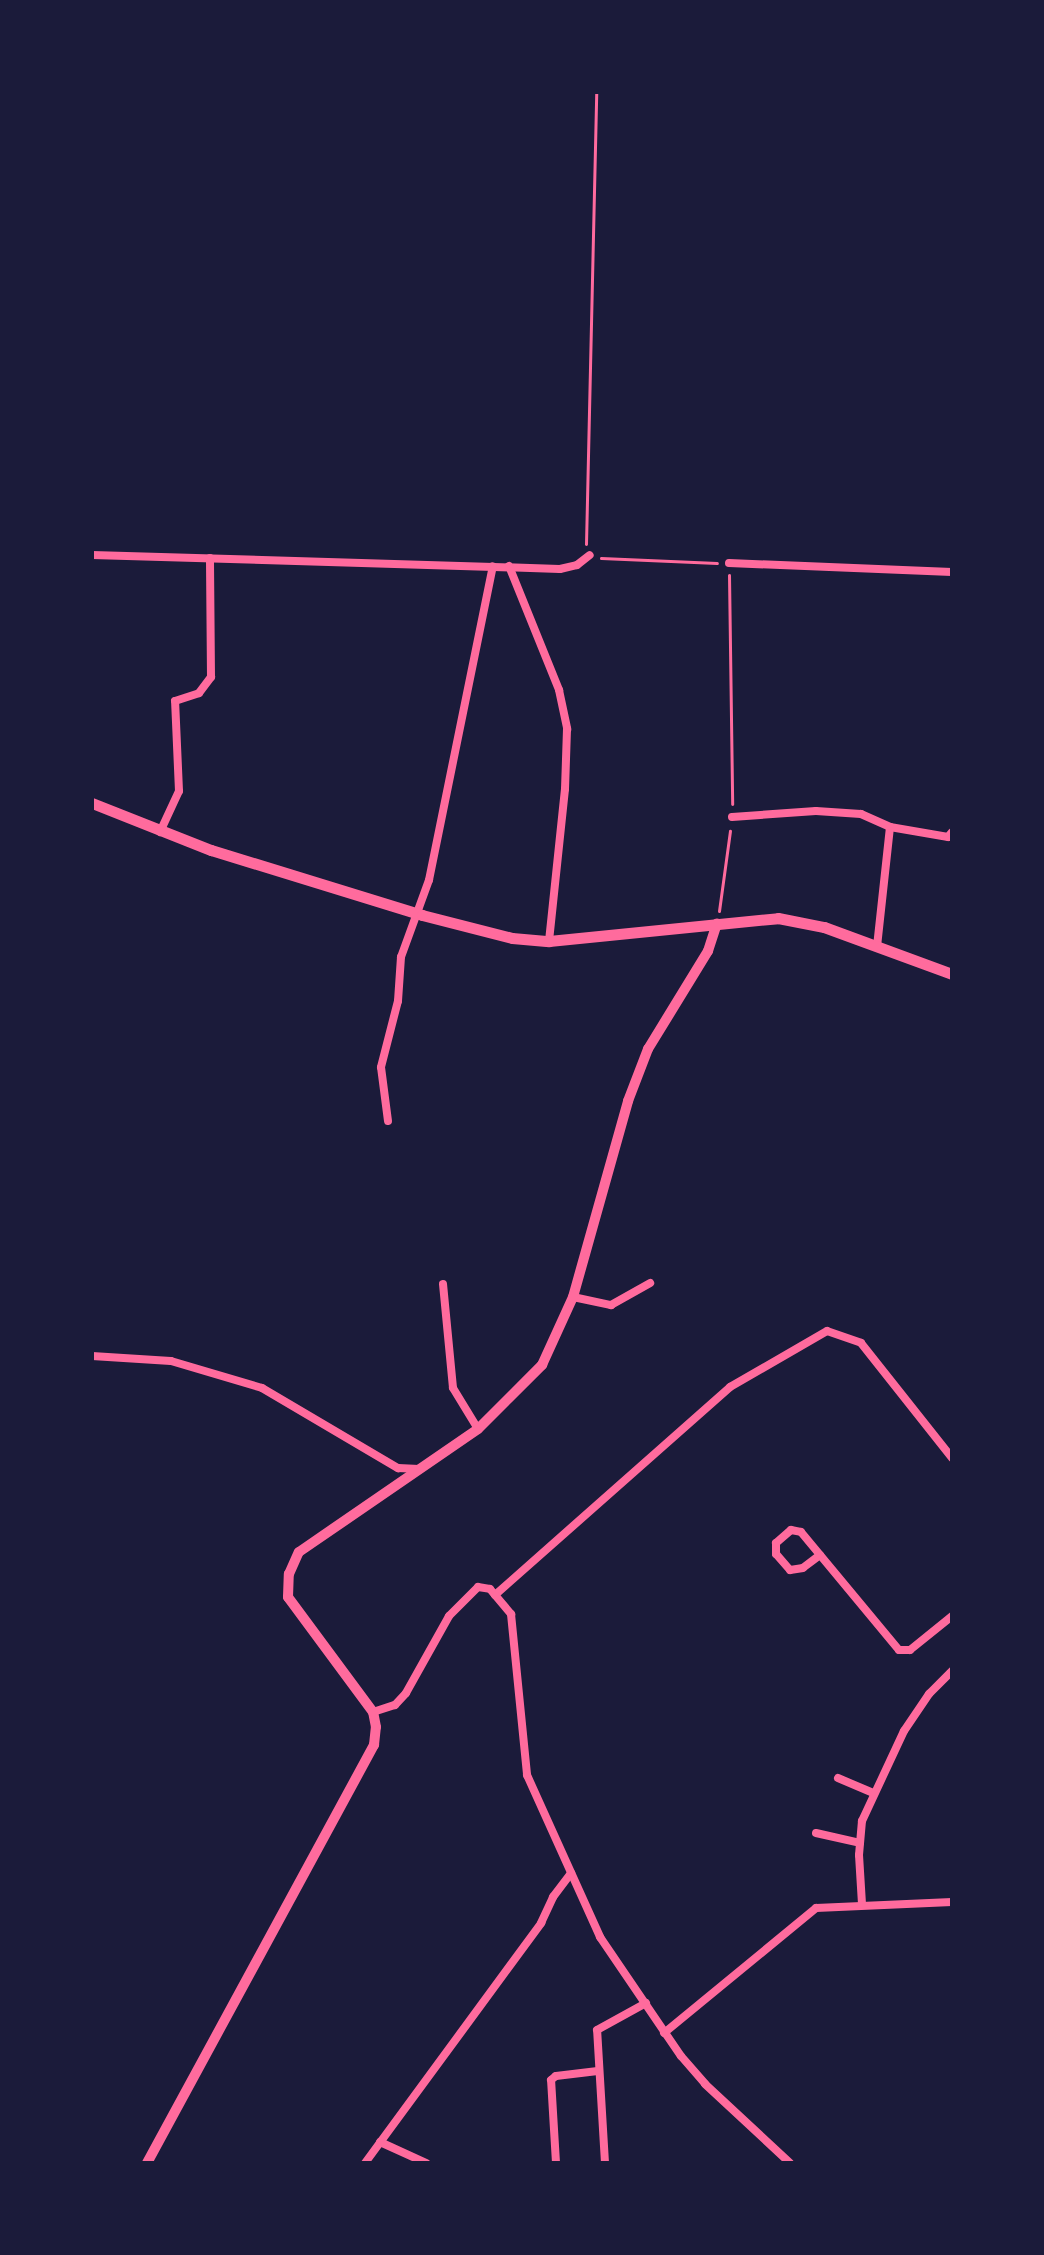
<!DOCTYPE html>
<html>
<head>
<meta charset="utf-8">
<style>
	body { margin:0 }
	#map { position:relative; width:1044px; height:2255px; overflow:hidden; background:#1b1b3a; font-family:Signika,sans-serif }
	div>[style] { position:absolute }
	.path>* { height:3px; margin:-1.5px; padding:0 1.5px; transform-origin:1.5px; border-radius:1.5px; background:#ff6b9d }
	.service>* { height:4px; margin:-2px; padding:0 2px; transform-origin:2px; border-radius:2px; background:#ff6b9d }
	.minor>* { height:8px; margin:-4px; padding:0 4px; transform-origin:4px; border-radius:4px; background:#ff6b9d }
	.tertiary>* { height:10px; margin:-5px; padding:0 5px; transform-origin:5px; border-radius:5px; background:#ff6b9d }
	.secondary>* { height:11px; margin:-5.5px; padding:0 5.5px; transform-origin:5.5px; border-radius:5.5px; background:#ff6b9d }
	span { translate:-50% -50%; white-space:nowrap; text-align:center; line-height:1.15; -webkit-text-stroke:8px #1b1b3a; paint-order:stroke }
	.frame { position:absolute; inset:0; border:94px solid #1b1b3a; pointer-events:none }
</style>
</head>
<body>
<div id="map">
	<div class="path">
		<i style="left:586px;top:544px;width:452px;rotate:-88.7deg"></i>
		<i style="left:601px;top:558px;width:116px;rotate:2.5deg"></i>
		<i style="left:729px;top:575px;width:229px;rotate:89.2deg"></i>
		<i style="left:719px;top:911px;width:81px;rotate:-82.2deg"></i>
	</div>
	<div class="service">
		<i style="left:951px;top:2163px;width:1px;rotate:-45deg"></i>
	</div>
	<div class="minor">
		<i style="left:92px;top:555px;width:468px;rotate:1.7deg"></i>
		<i style="left:560px;top:569px;width:17px;rotate:-13deg"></i>
		<i style="left:577px;top:565px;width:16px;rotate:-38deg"></i>
		<i style="left:729px;top:563px;width:223px;rotate:2.3deg"></i>
		<i style="left:509px;top:566px;width:134px;rotate:68deg"></i>
		<i style="left:559px;top:690px;width:40px;rotate:78deg"></i>
		<i style="left:567px;top:729px;width:60px;rotate:91.9deg"></i>
		<i style="left:565px;top:789px;width:153px;rotate:96deg"></i>
		<i style="left:732px;top:817px;width:84px;rotate:-4.1deg"></i>
		<i style="left:816px;top:811px;width:45px;rotate:3.8deg"></i>
		<i style="left:861px;top:814px;width:32px;rotate:24deg"></i>
		<i style="left:890px;top:827px;width:120px;rotate:96.2deg"></i>
		<i style="left:890px;top:827px;width:59px;rotate:9.8deg"></i>
		<i style="left:948px;top:837px;width:6px;rotate:-51deg"></i>
		<i style="left:160px;top:832px;width:45px;rotate:-65.1deg"></i>
		<i style="left:179px;top:791px;width:90px;rotate:-92.5deg"></i>
		<i style="left:175px;top:701px;width:25px;rotate:-18deg"></i>
		<i style="left:199px;top:693px;width:20px;rotate:-53deg"></i>
		<i style="left:211px;top:677px;width:119px;rotate:-90.5deg"></i>
		<i style="left:388px;top:1121px;width:54px;rotate:-97.4deg"></i>
		<i style="left:381px;top:1067px;width:68px;rotate:-75.6deg"></i>
		<i style="left:398px;top:1001px;width:44px;rotate:-86.1deg"></i>
		<i style="left:401px;top:957px;width:82px;rotate:-70deg"></i>
		<i style="left:429px;top:880px;width:320px;rotate:-78.5deg"></i>
		<i style="left:443px;top:1284px;width:104px;rotate:84.5deg"></i>
		<i style="left:453px;top:1388px;width:48px;rotate:58.6deg"></i>
		<i style="left:573px;top:1297px;width:39px;rotate:12deg"></i>
		<i style="left:611px;top:1305px;width:45px;rotate:-29.4deg"></i>
		<i style="left:92px;top:1356px;width:79px;rotate:3.6deg"></i>
		<i style="left:171px;top:1361px;width:95px;rotate:16.5deg"></i>
		<i style="left:262px;top:1388px;width:158px;rotate:30.5deg"></i>
		<i style="left:398px;top:1468px;width:21px;rotate:3deg"></i>
		<i style="left:820px;top:1555px;width:21px;rotate:143deg"></i>
		<i style="left:803px;top:1568px;width:13px;rotate:171deg"></i>
		<i style="left:790px;top:1570px;width:21px;rotate:-131deg"></i>
		<i style="left:776px;top:1554px;width:11px;rotate:-90deg"></i>
		<i style="left:776px;top:1543px;width:20px;rotate:-41deg"></i>
		<i style="left:791px;top:1530px;width:10px;rotate:11deg"></i>
		<i style="left:801px;top:1532px;width:153px;rotate:50.3deg"></i>
		<i style="left:899px;top:1650px;width:11px"></i>
		<i style="left:910px;top:1650px;width:54px;rotate:-39deg"></i>
		<i style="left:495px;top:1595px;width:314px;rotate:-41.5deg"></i>
		<i style="left:730px;top:1387px;width:112px;rotate:-30deg"></i>
		<i style="left:827px;top:1331px;width:36px;rotate:19deg"></i>
		<i style="left:861px;top:1343px;width:147px;rotate:51.6deg"></i>
		<i style="left:373px;top:1712px;width:23px;rotate:-18deg"></i>
		<i style="left:395px;top:1705px;width:16px;rotate:-47deg"></i>
		<i style="left:406px;top:1693px;width:88px;rotate:-60.8deg"></i>
		<i style="left:449px;top:1616px;width:41px;rotate:-45deg"></i>
		<i style="left:478px;top:1587px;width:12px;rotate:9deg"></i>
		<i style="left:490px;top:1589px;width:33px;rotate:50deg"></i>
		<i style="left:511px;top:1614px;width:162px;rotate:84.3deg"></i>
		<i style="left:527px;top:1775px;width:178px;rotate:65.7deg"></i>
		<i style="left:600px;top:1937px;width:144px;rotate:55.8deg"></i>
		<i style="left:681px;top:2056px;width:37px;rotate:49deg"></i>
		<i style="left:705px;top:2084px;width:116px;rotate:42.9deg"></i>
		<i style="left:838px;top:1778px;width:39px;rotate:23deg"></i>
		<i style="left:816px;top:1833px;width:45px;rotate:12.8deg"></i>
		<i style="left:862px;top:1904px;width:49px;rotate:-93.5deg"></i>
		<i style="left:859px;top:1855px;width:34px;rotate:-85deg"></i>
		<i style="left:862px;top:1821px;width:99px;rotate:-65deg"></i>
		<i style="left:904px;top:1731px;width:45px;rotate:-56deg"></i>
		<i style="left:929px;top:1694px;width:33px;rotate:-45deg"></i>
		<i style="left:664px;top:2033px;width:197px;rotate:-39.4deg"></i>
		<i style="left:816px;top:1908px;width:136px;rotate:-2.5deg"></i>
		<i style="left:380px;top:2142px;width:51px;rotate:24.5deg"></i>
		<i style="left:365px;top:2163px;width:298px;rotate:-53.7deg"></i>
		<i style="left:541px;top:1923px;width:29px;rotate:-65deg"></i>
		<i style="left:553px;top:1897px;width:30px;rotate:-53deg"></i>
		<i style="left:556px;top:2163px;width:83px;rotate:-93.4deg"></i>
		<i style="left:551px;top:2080px;width:6px;rotate:-39deg"></i>
		<i style="left:556px;top:2076px;width:42px;rotate:-6.8deg"></i>
		<i style="left:605px;top:2163px;width:133px;rotate:-93.4deg"></i>
		<i style="left:597px;top:2030px;width:56px;rotate:-28.9deg"></i>
	</div>
	<div class="tertiary">
		<i style="left:147px;top:2163px;width:476px;rotate:-61.5deg"></i>
		<i style="left:374px;top:1745px;width:18px;rotate:-84deg"></i>
		<i style="left:376px;top:1727px;width:15px;rotate:-101deg"></i>
		<i style="left:373px;top:1712px;width:143px;rotate:-126.5deg"></i>
		<i style="left:288px;top:1597px;width:23px;rotate:-88deg"></i>
		<i style="left:289px;top:1574px;width:24px;rotate:-66deg"></i>
		<i style="left:299px;top:1552px;width:217px;rotate:-34.5deg"></i>
		<i style="left:478px;top:1429px;width:91px;rotate:-45deg"></i>
		<i style="left:542px;top:1365px;width:75px;rotate:-65.5deg"></i>
		<i style="left:573px;top:1297px;width:204px;rotate:-74.3deg"></i>
		<i style="left:628px;top:1101px;width:56px;rotate:-69deg"></i>
		<i style="left:648px;top:1049px;width:115px;rotate:-58.5deg"></i>
		<i style="left:708px;top:951px;width:29px;rotate:-72deg"></i>
	</div>
	<div class="secondary">
		<i style="left:92px;top:803px;width:128px;rotate:21.6deg"></i>
		<i style="left:211px;top:850px;width:221px;rotate:17.1deg"></i>
		<i style="left:422px;top:915px;width:93px;rotate:14.3deg"></i>
		<i style="left:512px;top:938px;width:37px;rotate:5deg"></i>
		<i style="left:549px;top:941px;width:230px;rotate:-5.7deg"></i>
		<i style="left:778px;top:918px;width:47px;rotate:11.1deg"></i>
		<i style="left:824px;top:927px;width:136px;rotate:20.2deg"></i>
	</div>
	<div class="frame"></div>
</div>
</body>
</html>
